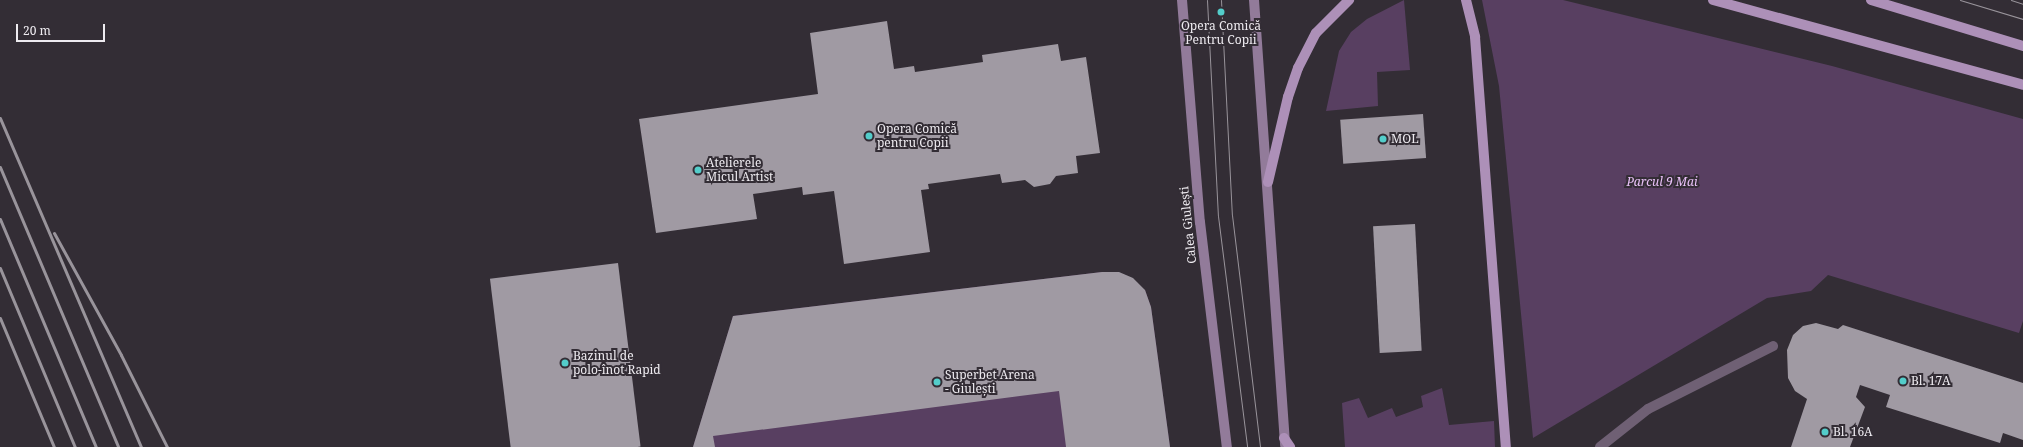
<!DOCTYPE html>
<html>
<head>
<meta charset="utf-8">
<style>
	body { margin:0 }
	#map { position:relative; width:2023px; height:447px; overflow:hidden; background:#332d35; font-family:"Noto Serif",serif }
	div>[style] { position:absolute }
	.green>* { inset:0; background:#583f61 }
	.building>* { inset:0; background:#a09aa3; transform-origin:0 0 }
	.lane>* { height:10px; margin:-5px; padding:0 5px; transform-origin:5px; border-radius:5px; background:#6f6074 }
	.secondary>* { height:10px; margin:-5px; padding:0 5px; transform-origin:5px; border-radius:5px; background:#927b9a }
	.primary>* { height:10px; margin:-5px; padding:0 5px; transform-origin:5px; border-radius:5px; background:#ad90b8 }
	.tram>* { height:1px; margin:-0.5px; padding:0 0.5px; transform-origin:0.5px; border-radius:0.5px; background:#99949b }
	.rail>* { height:3px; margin:-1.5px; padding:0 1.5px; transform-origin:1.5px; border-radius:1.5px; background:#99949b }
	.dots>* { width:11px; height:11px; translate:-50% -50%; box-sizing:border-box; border:2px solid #332d35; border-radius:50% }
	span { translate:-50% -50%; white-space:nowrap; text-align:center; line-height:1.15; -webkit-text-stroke:4px #332d35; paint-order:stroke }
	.poi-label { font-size:12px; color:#eeebf0 }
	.left { translate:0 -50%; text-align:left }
	.park-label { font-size:12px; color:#e9c1f8; font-style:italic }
	.street-label { font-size:12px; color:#eeebf0 }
	.scale { position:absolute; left:16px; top:24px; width:89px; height:18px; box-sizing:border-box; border:2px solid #eeebf0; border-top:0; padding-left:5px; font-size:12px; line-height:14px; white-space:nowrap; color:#eeebf0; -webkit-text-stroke:3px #332d35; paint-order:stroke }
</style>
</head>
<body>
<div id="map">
	<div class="green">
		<i style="clip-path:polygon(1404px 0,1410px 70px,1377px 72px,1378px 106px,1326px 111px,1339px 51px,1351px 32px,1367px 19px)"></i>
		<i style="clip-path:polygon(1482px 0,1563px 0,1832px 66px,2023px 119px,2023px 321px,2019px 333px,1828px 275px,1811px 291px,1767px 298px,1533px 438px,1499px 86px)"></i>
		<i style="clip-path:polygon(1102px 272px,1145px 290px,1151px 307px,1170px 447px,693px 447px,733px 316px)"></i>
		<i style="clip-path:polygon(1442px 388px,1449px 425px,1494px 421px,1495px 447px,1345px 447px,1342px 403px,1359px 398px,1368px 418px,1392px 408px,1396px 417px,1423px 407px,1421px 396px)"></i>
	</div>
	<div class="building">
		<i style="clip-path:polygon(887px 21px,894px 69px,914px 66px,915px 72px,983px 62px,982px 55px,1058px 44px,1061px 61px,1086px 57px,1100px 153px,1076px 156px,1078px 173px,1056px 176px,1050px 184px,1034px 187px,1025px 180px,1002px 183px,1000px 174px,928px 184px,929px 189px,921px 190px,930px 252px,844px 264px,834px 191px,803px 195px,802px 187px,753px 194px,757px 219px,656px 233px,639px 119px,818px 94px,810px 33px)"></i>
		<i style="left:1423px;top:114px;width:44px;height:83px;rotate:86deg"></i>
		<i style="left:1415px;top:224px;width:127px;height:42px;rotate:87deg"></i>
		<i style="left:618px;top:263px;width:185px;height:129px;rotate:83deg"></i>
		<i style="clip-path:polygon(1102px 272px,1119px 272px,1133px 278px,1145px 290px,1151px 307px,1170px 447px,1066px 447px,1059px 391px,713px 436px,715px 447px,693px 447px,733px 316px)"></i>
		<i style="clip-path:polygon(1816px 323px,1838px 329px,1843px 325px,2023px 383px,2023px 440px,2003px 433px,2000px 443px,1886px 407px,1890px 395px,1860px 385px,1856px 397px,1865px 407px,1850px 447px,1791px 447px,1807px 399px,1795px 391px,1788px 378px,1787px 350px,1793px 335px,1803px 326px)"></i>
	</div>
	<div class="lane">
		<i style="left:1600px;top:447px;width:61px;rotate:-38.4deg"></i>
		<i style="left:1648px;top:409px;width:140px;rotate:-26.7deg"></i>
	</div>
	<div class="secondary">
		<i style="left:1182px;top:0;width:223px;rotate:85.4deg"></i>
		<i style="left:1200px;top:222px;width:227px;rotate:83.2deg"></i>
		<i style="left:1254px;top:0;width:446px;rotate:86deg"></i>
	</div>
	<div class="primary">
		<i style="left:1466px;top:0;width:38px;rotate:76deg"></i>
		<i style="left:1475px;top:37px;width:411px;rotate:85.7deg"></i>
		<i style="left:1713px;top:0;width:321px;rotate:15.3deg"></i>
		<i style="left:1871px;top:0;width:159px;rotate:16.8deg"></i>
		<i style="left:1268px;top:182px;width:87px;rotate:-76.8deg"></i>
		<i style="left:1288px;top:97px;width:31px;rotate:-71deg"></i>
		<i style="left:1298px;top:68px;width:39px;rotate:-63deg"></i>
		<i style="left:1316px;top:33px;width:47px;rotate:-45deg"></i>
		<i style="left:1284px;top:438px;width:11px;rotate:56deg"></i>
	</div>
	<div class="tram">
		<i style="left:1207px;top:0;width:216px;rotate:87.1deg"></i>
		<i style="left:1218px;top:216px;width:233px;rotate:82.8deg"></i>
		<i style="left:1221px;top:0;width:215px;rotate:87.1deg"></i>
		<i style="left:1232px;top:215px;width:234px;rotate:83.1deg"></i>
		<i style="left:1960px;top:0;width:66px;rotate:16.8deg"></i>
		<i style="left:2011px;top:0;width:13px;rotate:18deg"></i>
	</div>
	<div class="rail">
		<i style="left:0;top:118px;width:358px;rotate:66.8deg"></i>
		<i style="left:0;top:167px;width:304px;rotate:67.1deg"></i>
		<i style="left:0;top:219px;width:247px;rotate:67.2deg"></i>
		<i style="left:54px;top:233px;width:139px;rotate:61.2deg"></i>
		<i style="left:121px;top:355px;width:103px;rotate:63.4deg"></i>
		<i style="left:0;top:268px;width:194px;rotate:67.3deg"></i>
		<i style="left:0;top:318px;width:140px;rotate:67.3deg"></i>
	</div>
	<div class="dots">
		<i style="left:1221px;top:12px;background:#53cdca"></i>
		<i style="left:869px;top:136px;background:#53cdca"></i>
		<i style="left:1383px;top:139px;background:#53cdca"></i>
		<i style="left:698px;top:170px;background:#53cdca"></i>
		<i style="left:565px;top:363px;background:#53cdca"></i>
		<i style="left:1903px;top:381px;background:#53cdca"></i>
		<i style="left:937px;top:382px;background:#53cdca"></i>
		<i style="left:1825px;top:432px;background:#53cdca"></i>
	</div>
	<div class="poi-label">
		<span style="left:1221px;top:33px">Opera Comică<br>Pentru Copii</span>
		<span class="left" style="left:877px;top:136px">Opera Comică<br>pentru Copii</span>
		<span class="left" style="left:1391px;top:139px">MOL</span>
		<span class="left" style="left:706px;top:170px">Atelierele<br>Micul Artist</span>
		<span class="left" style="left:573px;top:363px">Bazinul de<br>polo-înot Rapid</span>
		<span class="left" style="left:945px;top:382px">Superbet Arena<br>- Giulești</span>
		<span class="left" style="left:1911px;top:381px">Bl. 17A</span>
		<span class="left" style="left:1833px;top:432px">Bl. 16A</span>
	</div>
	<div class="park-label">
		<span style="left:1662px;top:182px">Parcul 9 Mai</span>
	</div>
	<div class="street-label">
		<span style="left:1188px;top:225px;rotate:-96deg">Calea Giulești</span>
	</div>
	<div class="scale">20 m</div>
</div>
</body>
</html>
